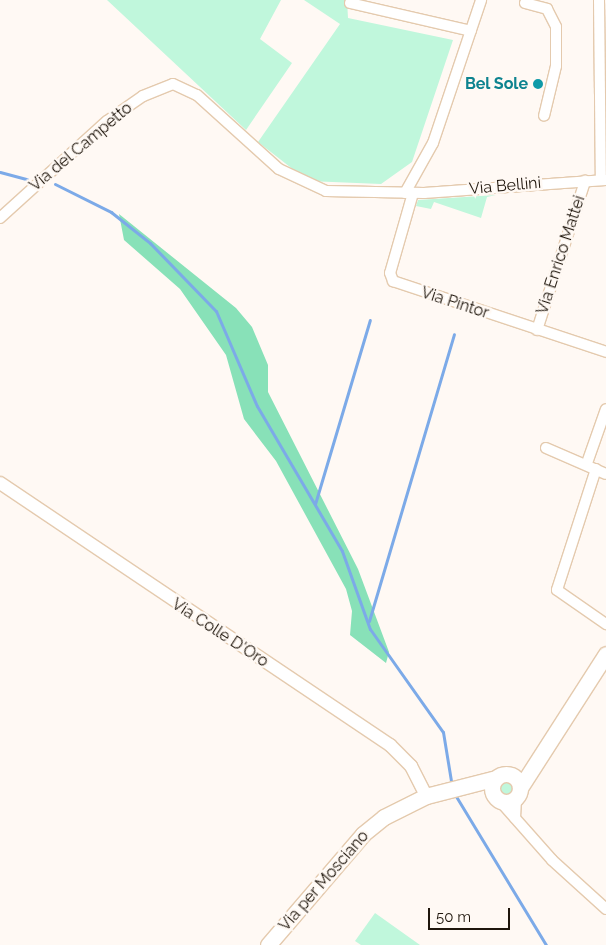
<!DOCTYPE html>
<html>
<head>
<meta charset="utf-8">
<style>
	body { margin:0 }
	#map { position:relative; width:606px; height:945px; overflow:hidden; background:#fff9f4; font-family:Raleway,sans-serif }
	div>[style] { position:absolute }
	.green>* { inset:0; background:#c0f7dc }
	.round { border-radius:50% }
	.forest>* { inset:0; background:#88e1b8 }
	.stream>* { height:3px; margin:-1.5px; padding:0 1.5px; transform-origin:1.5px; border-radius:1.5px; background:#7caae8 }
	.roads { filter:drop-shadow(1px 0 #e4caae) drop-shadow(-1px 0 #e4caae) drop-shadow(0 1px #e4caae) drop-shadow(0 -1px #e4caae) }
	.minor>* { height:10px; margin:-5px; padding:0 5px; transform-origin:5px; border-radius:5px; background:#fff }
	.tertiary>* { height:12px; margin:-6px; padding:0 6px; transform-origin:6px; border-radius:6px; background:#fff }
	.secondary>* { height:15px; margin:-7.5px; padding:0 7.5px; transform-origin:7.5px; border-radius:7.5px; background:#fff }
	.secondary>.ring { margin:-7.5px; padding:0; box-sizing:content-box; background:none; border:15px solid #fff; border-radius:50% }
	.dots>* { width:14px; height:14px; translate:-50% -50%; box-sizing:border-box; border:2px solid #fff9f4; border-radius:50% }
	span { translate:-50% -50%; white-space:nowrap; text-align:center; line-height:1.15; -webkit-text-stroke:5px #fff9f4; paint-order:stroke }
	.culture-label { font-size:16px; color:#0d838f; font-weight:700 }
	.right { translate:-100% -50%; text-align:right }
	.street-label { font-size:16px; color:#1f160c }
	.scale { position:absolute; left:428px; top:908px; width:82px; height:22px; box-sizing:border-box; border:2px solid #1f160c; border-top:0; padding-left:6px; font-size:15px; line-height:18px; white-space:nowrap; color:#1f160c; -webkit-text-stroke:4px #fff9f4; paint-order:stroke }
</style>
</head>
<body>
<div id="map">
	<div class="green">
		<i style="clip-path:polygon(107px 0,281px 0,260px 39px,292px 63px,246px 130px)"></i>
		<i style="clip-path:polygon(304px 0,347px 0,348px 18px,453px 40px,412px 162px,381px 184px,308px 181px,258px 142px,340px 24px)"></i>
		<i style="clip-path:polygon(496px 195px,487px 197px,481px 218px,434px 202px,431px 209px,416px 206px,418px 200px)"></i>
		<i class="round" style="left:498px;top:780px;width:16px;height:16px"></i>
		<i style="clip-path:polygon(375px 913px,420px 945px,361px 945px,355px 941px)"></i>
	</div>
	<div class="forest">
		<i style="clip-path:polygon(119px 214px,236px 308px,252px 327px,268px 365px,268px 392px,358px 569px,389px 652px,386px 663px,350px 635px,352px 611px,346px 589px,276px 461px,244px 419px,226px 355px,180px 289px,124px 240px)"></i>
	</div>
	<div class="stream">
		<i style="left:0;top:172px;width:28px;rotate:15deg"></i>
		<i style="left:55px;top:184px;width:63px;rotate:26.6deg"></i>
		<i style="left:111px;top:212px;width:50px;rotate:38.5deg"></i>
		<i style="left:150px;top:243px;width:95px;rotate:45.9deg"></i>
		<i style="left:216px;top:311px;width:103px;rotate:66.7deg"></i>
		<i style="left:257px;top:406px;width:168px;rotate:59.6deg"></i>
		<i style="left:342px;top:551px;width:83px;rotate:70.3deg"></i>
		<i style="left:370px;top:629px;width:126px;rotate:54.7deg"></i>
		<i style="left:443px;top:732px;width:50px;rotate:80.7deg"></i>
		<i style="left:315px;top:504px;width:192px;rotate:-73.4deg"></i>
		<i style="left:369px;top:621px;width:299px;rotate:-73.5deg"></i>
		<i style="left:454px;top:793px;width:178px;rotate:58.8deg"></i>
	</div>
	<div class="roads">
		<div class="minor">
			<i style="left:599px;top:0;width:180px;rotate:89.4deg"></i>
			<i style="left:350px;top:3px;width:124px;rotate:13deg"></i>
			<i style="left:525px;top:3px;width:23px;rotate:15deg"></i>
			<i style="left:547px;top:9px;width:20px;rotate:63deg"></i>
			<i style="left:556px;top:27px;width:39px;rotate:90deg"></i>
			<i style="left:556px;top:66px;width:51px;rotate:103.5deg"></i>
			<i style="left:405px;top:193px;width:57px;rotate:-60.8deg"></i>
			<i style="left:433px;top:143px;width:151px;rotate:-71.4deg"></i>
			<i style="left:413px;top:193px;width:83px;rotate:106deg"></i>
			<i style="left:390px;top:273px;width:9px;rotate:69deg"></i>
			<i style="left:393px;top:281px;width:225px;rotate:18.4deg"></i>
			<i style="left:0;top:218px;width:144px;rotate:-42.2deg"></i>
			<i style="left:107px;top:121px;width:44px;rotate:-34.8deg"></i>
			<i style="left:143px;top:96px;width:32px;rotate:-22deg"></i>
			<i style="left:173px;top:84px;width:26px;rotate:25deg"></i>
			<i style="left:197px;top:95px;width:110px;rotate:42.1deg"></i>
			<i style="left:279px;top:169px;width:52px;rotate:25.1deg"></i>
			<i style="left:326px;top:191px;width:98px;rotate:1.2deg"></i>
			<i style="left:424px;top:193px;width:182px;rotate:-4.1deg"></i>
			<i style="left:537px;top:330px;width:157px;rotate:-72.1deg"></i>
			<i style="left:546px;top:448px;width:65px;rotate:23.4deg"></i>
			<i style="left:587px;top:463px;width:57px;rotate:-70.6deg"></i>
			<i style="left:596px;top:469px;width:127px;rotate:107.9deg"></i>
			<i style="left:557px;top:590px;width:60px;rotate:34.8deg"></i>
			<i style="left:499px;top:800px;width:80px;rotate:48.5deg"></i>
			<i style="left:552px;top:860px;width:73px;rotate:42.2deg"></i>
			<i style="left:515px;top:818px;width:20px;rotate:-87deg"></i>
		</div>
		<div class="tertiary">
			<i style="left:0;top:483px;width:470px;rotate:33.9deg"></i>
			<i style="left:390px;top:745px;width:30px;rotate:45deg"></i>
			<i style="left:411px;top:766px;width:34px;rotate:63deg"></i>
		</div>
		<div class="secondary">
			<i class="ring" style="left:492px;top:774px;width:13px;height:13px"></i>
			<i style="left:520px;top:788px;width:159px;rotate:-57.3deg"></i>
			<i style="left:268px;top:945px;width:146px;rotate:-49.4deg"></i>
			<i style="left:363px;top:834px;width:27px;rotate:-39deg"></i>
			<i style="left:384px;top:817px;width:47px;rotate:-26.6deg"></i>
			<i style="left:426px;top:796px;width:72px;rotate:-14.4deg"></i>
		</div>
	</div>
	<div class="dots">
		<i style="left:538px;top:84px;background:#0f9aa8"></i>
	</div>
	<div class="culture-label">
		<span class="right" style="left:528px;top:84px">Bel Sole</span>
	</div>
	<div class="street-label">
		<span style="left:81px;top:147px;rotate:-40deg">Via del Campetto</span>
		<span style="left:505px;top:186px;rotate:-5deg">Via Bellini</span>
		<span style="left:561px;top:255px;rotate:-72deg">Via Enrico Mattei</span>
		<span style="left:455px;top:303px;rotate:18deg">Via Pintor</span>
		<span style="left:220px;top:633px;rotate:33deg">Via Colle D'Oro</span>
		<span style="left:324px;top:881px;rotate:-49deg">Via per Mosciano</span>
	</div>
	<div class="scale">50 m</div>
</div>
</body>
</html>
